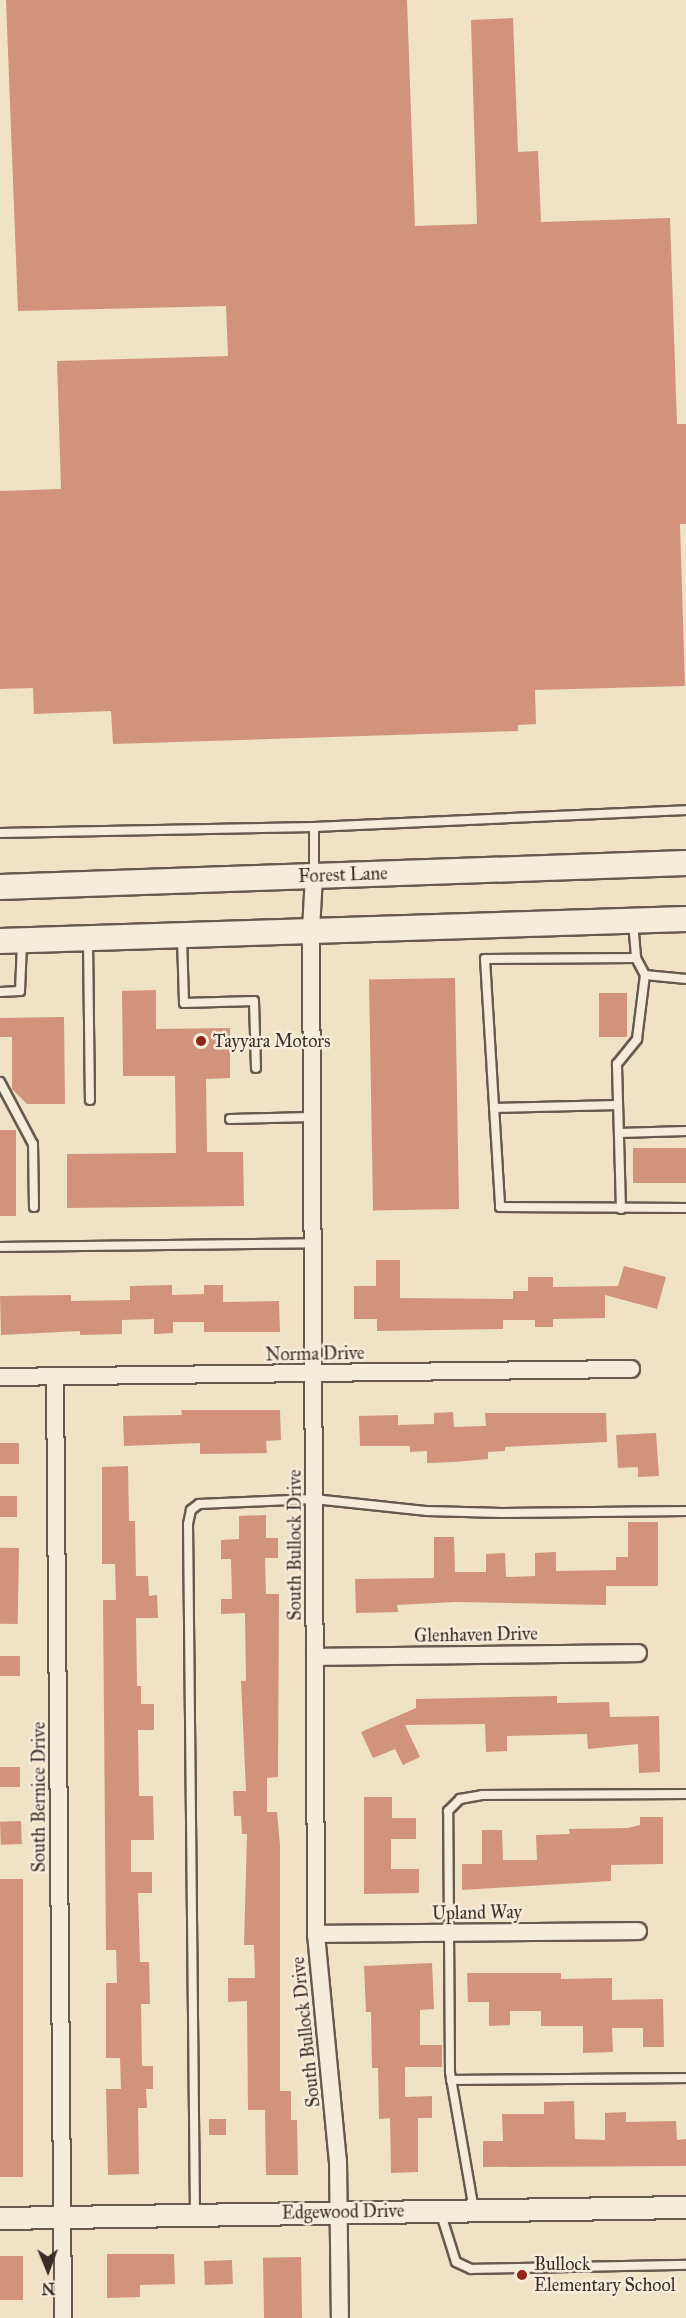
<!DOCTYPE html>
<html>
<head>
<meta charset="utf-8">
<style>
	body { margin:0 }
	#map { position:relative; width:686px; height:2318px; overflow:hidden; background:#efe2c5; font-family:"IM FELL Great Primer",serif }
	div>[style] { position:absolute }
	.building>* { inset:0; background:#d2937c; transform-origin:0 0 }
	.roads { filter:drop-shadow(2px 0 #665a4e) drop-shadow(-2px 0 #665a4e) drop-shadow(0 2px #665a4e) drop-shadow(0 -2px #665a4e) }
	.service>* { height:8px; margin:-4px; padding:0 4px; transform-origin:4px; border-radius:4px; background:#f5ecd9 }
	.minor>* { height:16px; margin:-8px; padding:0 8px; transform-origin:8px; border-radius:8px; background:#f5ecd9 }
	.tertiary>* { height:21px; margin:-10.5px; padding:0 10.5px; transform-origin:10.5px; border-radius:10.5px; background:#f5ecd9 }
	.secondary>* { height:24px; margin:-12px; padding:0 12px; transform-origin:12px; border-radius:12px; background:#f5ecd9 }
	.dots>* { width:16px; height:16px; translate:-50% -50%; box-sizing:border-box; border:3px solid #f5ecd9; border-radius:50% }
	span { translate:-50% -50%; white-space:nowrap; text-align:center; line-height:1.15; -webkit-text-stroke:5px #f5ecd9; paint-order:stroke }
	.street-label { font-size:18px; color:#392c26 }
	.poi-label { font-size:18px; color:#392c26 }
	.left { translate:0 -50%; text-align:left }
	.north { position:absolute; left:18px; top:2240px; width:60px; height:60px; -webkit-text-stroke:4px #f5ecd9; paint-order:stroke; rotate:179deg; font-size:16px; font-weight:700; line-height:24px; text-align:center; color:#392c26 }
	.north::after { content:''; display:block; margin:auto; width:21px; height:27px; background:#392c26; clip-path:polygon(50% 0,100% 100%,50% 72%,0 100%) }
</style>
</head>
<body>
<div id="map">
	<div class="building">
		<i style="clip-path:polygon(6px 0,407px 0,415px 226px,477px 224px,471px 20px,513px 18px,518px 152px,538px 151px,541px 222px,670px 218px,677px 424px,686px 424px,686px 524px,680px 524px,685px 686px,535px 690px,536px 724px,518px 725px,518px 731px,113px 744px,111px 711px,34px 714px,33px 688px,0 689px,0 491px,61px 489px,57px 361px,228px 356px,226px 306px,18px 311px)"></i>
		<i style="left:455px;top:978px;width:231px;height:86px;rotate:89deg"></i>
		<i style="clip-path:polygon(156px 990px,156px 1029px,230px 1028px,230px 1078px,206px 1079px,207px 1152px,243px 1152px,244px 1206px,67px 1208px,67px 1154px,176px 1153px,175px 1076px,123px 1076px,122px 991px)"></i>
		<i style="left:599px;top:993px;width:28px;height:44px"></i>
		<i style="clip-path:polygon(64px 1017px,65px 1104px,27px 1104px,12px 1089px,12px 1037px,0 1037px,0 1018px)"></i>
		<i style="left:0;top:1130px;width:16px;height:86px"></i>
		<i style="left:686px;top:1148px;width:35px;height:53px;rotate:90deg"></i>
		<i style="clip-path:polygon(376px 1260px,400px 1260px,400px 1298px,513px 1299px,513px 1291px,528px 1291px,528px 1277px,553px 1277px,553px 1287px,618px 1286px,624px 1266px,666px 1277px,657px 1309px,605px 1295px,605px 1318px,553px 1319px,553px 1327px,535px 1327px,535px 1320px,503px 1320px,503px 1329px,377px 1331px,377px 1319px,354px 1319px,354px 1286px,376px 1286px)"></i>
		<i style="clip-path:polygon(172px 1285px,172px 1295px,204px 1294px,204px 1285px,223px 1285px,223px 1302px,279px 1301px,280px 1332px,204px 1332px,204px 1322px,173px 1322px,173px 1333px,154px 1334px,154px 1319px,122px 1320px,122px 1334px,80px 1335px,80px 1331px,1px 1335px,0 1296px,71px 1295px,71px 1301px,130px 1300px,130px 1286px)"></i>
		<i style="clip-path:polygon(181px 1410px,280px 1410px,281px 1440px,266px 1441px,267px 1453px,200px 1454px,200px 1443px,124px 1446px,123px 1416px,182px 1415px)"></i>
		<i style="clip-path:polygon(453px 1412px,454px 1427px,486px 1426px,485px 1413px,606px 1413px,607px 1442px,505px 1447px,505px 1451px,488px 1452px,488px 1459px,454px 1462px,427px 1463px,427px 1451px,410px 1452px,410px 1446px,360px 1446px,359px 1416px,398px 1415px,398px 1425px,434px 1424px,434px 1413px)"></i>
		<i style="clip-path:polygon(656px 1433px,659px 1476px,638px 1477px,638px 1467px,618px 1468px,616px 1435px)"></i>
		<i style="left:19px;top:1443px;width:21px;height:19px;rotate:90deg"></i>
		<i style="clip-path:polygon(128px 1466px,129px 1521px,135px 1521px,136px 1576px,148px 1576px,149px 1596px,157px 1595px,158px 1618px,136px 1618px,137px 1686px,141px 1686px,141px 1704px,154px 1704px,154px 1730px,138px 1730px,139px 1796px,153px 1796px,154px 1840px,131px 1840px,131px 1872px,152px 1872px,152px 1893px,138px 1893px,140px 1962px,149px 1962px,150px 2004px,141px 2004px,142px 2066px,153px 2066px,153px 2089px,146px 2089px,147px 2108px,138px 2108px,139px 2174px,108px 2175px,106px 2089px,121px 2089px,120px 2058px,106px 2058px,106px 1983px,117px 1983px,116px 1950px,106px 1950px,103px 1600px,116px 1600px,115px 1564px,102px 1564px,102px 1467px)"></i>
		<i style="left:0;top:1496px;width:17px;height:21px"></i>
		<i style="clip-path:polygon(266px 1515px,266px 1538px,278px 1538px,278px 1558px,265px 1558px,266px 1594px,279px 1594px,278px 1777px,267px 1778px,267px 1812px,277px 1812px,280px 1845px,280px 2091px,291px 2091px,291px 2120px,297px 2120px,298px 2175px,266px 2175px,265px 2110px,248px 2110px,247px 2001px,228px 2002px,228px 1978px,255px 1978px,254px 1945px,244px 1945px,247px 1834px,242px 1834px,241px 1816px,234px 1816px,233px 1791px,246px 1791px,241px 1681px,246px 1681px,245px 1613px,221px 1614px,221px 1599px,232px 1599px,231px 1559px,221px 1559px,221px 1540px,239px 1539px,239px 1516px)"></i>
		<i style="clip-path:polygon(628px 1522px,658px 1522px,658px 1586px,606px 1586px,606px 1605px,455px 1602px,397px 1605px,398px 1612px,356px 1613px,355px 1579px,434px 1578px,434px 1537px,454px 1537px,455px 1572px,486px 1572px,486px 1554px,505px 1553px,506px 1577px,535px 1576px,535px 1553px,556px 1552px,556px 1571px,616px 1570px,616px 1557px,628px 1557px)"></i>
		<i style="left:19px;top:1548px;width:76px;height:19px;rotate:91deg"></i>
		<i style="left:20px;top:1656px;width:20px;height:20px;rotate:90deg"></i>
		<i style="clip-path:polygon(557px 1696px,557px 1703px,609px 1702px,610px 1717px,659px 1716px,660px 1772px,639px 1773px,638px 1744px,588px 1749px,587px 1734px,507px 1736px,507px 1751px,486px 1752px,485px 1724px,405px 1725px,420px 1757px,403px 1765px,395px 1749px,373px 1758px,361px 1732px,416px 1708px,416px 1699px)"></i>
		<i style="left:20px;top:1767px;width:20px;height:20px;rotate:90deg"></i>
		<i style="clip-path:polygon(364px 1797px,392px 1797px,392px 1818px,416px 1818px,416px 1839px,391px 1839px,391px 1869px,419px 1869px,419px 1893px,364px 1894px)"></i>
		<i style="clip-path:polygon(640px 1817px,663px 1817px,663px 1864px,611px 1865px,611px 1881px,462px 1890px,462px 1864px,482px 1864px,482px 1830px,502px 1830px,503px 1860px,537px 1860px,536px 1835px,570px 1834px,569px 1829px,628px 1828px,640px 1825px)"></i>
		<i style="left:21px;top:1821px;width:23px;height:21px;rotate:88deg"></i>
		<i style="left:0;top:1879px;width:23px;height:298px"></i>
		<i style="clip-path:polygon(432px 1963px,434px 2009px,420px 2010px,420px 2045px,442px 2045px,442px 2067px,405px 2067px,405px 2097px,432px 2096px,432px 2118px,418px 2118px,418px 2172px,391px 2173px,390px 2118px,379px 2119px,378px 2068px,372px 2068px,371px 2012px,366px 2012px,364px 1966px)"></i>
		<i style="clip-path:polygon(467px 1973px,561px 1973px,561px 1979px,612px 1978px,612px 2000px,663px 1999px,664px 2047px,643px 2047px,643px 2028px,612px 2028px,613px 2052px,583px 2053px,583px 2026px,541px 2026px,541px 2011px,510px 2011px,510px 2025px,489px 2026px,489px 2002px,468px 2002px)"></i>
		<i style="clip-path:polygon(574px 2101px,575px 2139px,605px 2140px,605px 2113px,626px 2112px,626px 2122px,676px 2121px,677px 2140px,686px 2139px,686px 2166px,483px 2167px,483px 2141px,503px 2141px,502px 2114px,544px 2114px,544px 2102px)"></i>
		<i style="left:209px;top:2119px;width:17px;height:16px"></i>
		<i style="clip-path:polygon(107px 2254px,174px 2254px,175px 2284px,140px 2285px,140px 2297px,107px 2298px)"></i>
		<i style="left:0;top:2256px;width:23px;height:44px"></i>
		<i style="left:301px;top:2257px;width:61px;height:38px;rotate:89deg"></i>
		<i style="left:232px;top:2260px;width:24px;height:28px;rotate:88deg"></i>
	</div>
	<div class="roads">
		<div class="service">
			<i style="left:314px;top:827px;width:47px;rotate:90deg"></i>
			<i style="left:0;top:833px;width:314px;rotate:-1.1deg"></i>
			<i style="left:314px;top:827px;width:372px;rotate:-2.6deg"></i>
			<i style="left:633px;top:922px;width:36px;rotate:85deg"></i>
			<i style="left:182px;top:938px;width:65px;rotate:88.2deg"></i>
			<i style="left:184px;top:1003px;width:70px;rotate:-1.6deg"></i>
			<i style="left:254px;top:1001px;width:67px;rotate:88.3deg"></i>
			<i style="left:88px;top:941px;width:159px;rotate:89.3deg"></i>
			<i style="left:686px;top:979px;width:41px;rotate:-174.4deg"></i>
			<i style="left:645px;top:975px;width:19px;rotate:-118deg"></i>
			<i style="left:636px;top:958px;width:151px;rotate:179.6deg"></i>
			<i style="left:485px;top:959px;width:248px;rotate:86.5deg"></i>
			<i style="left:500px;top:1207px;width:186px;rotate:0.3deg"></i>
			<i style="left:0;top:992px;width:20px;rotate:-3deg"></i>
			<i style="left:20px;top:991px;width:47px;rotate:-87.6deg"></i>
			<i style="left:0;top:1082px;width:70px;rotate:62deg"></i>
			<i style="left:33px;top:1144px;width:63px;rotate:89.1deg"></i>
			<i style="left:494px;top:1108px;width:124px;rotate:-1.4deg"></i>
			<i style="left:230px;top:1119px;width:81px;rotate:-1.4deg"></i>
			<i style="left:619px;top:1133px;width:67px;rotate:-1.7deg"></i>
			<i style="left:621px;top:1209px;width:145px;rotate:-91.6deg"></i>
			<i style="left:617px;top:1064px;width:32px;rotate:-51deg"></i>
			<i style="left:637px;top:1039px;width:64px;rotate:-82.9deg"></i>
			<i style="left:0;top:1247px;width:312px;rotate:-0.7deg"></i>
			<i style="left:451px;top:2080px;width:235px;rotate:-0.5deg"></i>
			<i style="left:474px;top:2210px;width:140px;rotate:-99.9deg"></i>
			<i style="left:450px;top:2072px;width:261px;rotate:-90.4deg"></i>
			<i style="left:448px;top:1811px;width:17px;rotate:-45deg"></i>
			<i style="left:460px;top:1799px;width:22px;rotate:-10deg"></i>
			<i style="left:482px;top:1795px;width:204px;rotate:-0.3deg"></i>
			<i style="left:440px;top:2211px;width:53px;rotate:72.6deg"></i>
			<i style="left:456px;top:2262px;width:17px;rotate:25deg"></i>
			<i style="left:471px;top:2269px;width:215px;rotate:-1.1deg"></i>
			<i style="left:195px;top:2214px;width:690px;rotate:-90.58deg"></i>
			<i style="left:188px;top:1524px;width:14px;rotate:-78deg"></i>
			<i style="left:191px;top:1510px;width:10px;rotate:-37deg"></i>
			<i style="left:199px;top:1504px;width:115px;rotate:-2.5deg"></i>
			<i style="left:314px;top:1499px;width:114px;rotate:6.1deg"></i>
			<i style="left:427px;top:1511px;width:75px;rotate:1.5deg"></i>
			<i style="left:502px;top:1513px;width:184px;rotate:-0.6deg"></i>
		</div>
		<div class="minor">
			<i style="left:314px;top:876px;width:54px;rotate:93.2deg"></i>
			<i style="left:311px;top:930px;width:1004px;rotate:89.71deg"></i>
			<i style="left:316px;top:1934px;width:228px;rotate:84.5deg"></i>
			<i style="left:338px;top:2161px;width:157px;rotate:89.3deg"></i>
			<i style="left:0;top:1377px;width:631px;rotate:-0.73deg"></i>
			<i style="left:55px;top:1378px;width:940px;rotate:89.51deg"></i>
			<i style="left:315px;top:1657px;width:323px;rotate:-0.7deg"></i>
			<i style="left:316px;top:1934px;width:322px;rotate:-0.5deg"></i>
		</div>
		<div class="tertiary">
			<i style="left:0;top:2218px;width:686px;rotate:-0.92deg"></i>
		</div>
		<div class="secondary">
			<i style="left:0;top:887px;width:686px;rotate:-2deg"></i>
			<i style="left:0;top:941px;width:686px;rotate:-1.84deg"></i>
		</div>
	</div>
	<div class="dots">
		<i style="left:201px;top:1041px;background:#8f2418"></i>
		<i style="left:522px;top:2275px;background:#8f2418"></i>
	</div>
	<div class="street-label">
		<span style="left:343px;top:875px;rotate:-2deg">Forest Lane</span>
		<span style="left:315px;top:1354px;rotate:-1deg">Norma Drive</span>
		<span style="left:295px;top:1545px;rotate:-90deg">South Bullock Drive</span>
		<span style="left:476px;top:1635px;rotate:-1deg">Glenhaven Drive</span>
		<span style="left:39px;top:1797px;rotate:-90deg">South Bernice Drive</span>
		<span style="left:477px;top:1913px;rotate:-1deg">Upland Way</span>
		<span style="left:306px;top:2032px;rotate:-96deg">South Bullock Drive</span>
		<span style="left:343px;top:2212px;rotate:-1deg">Edgewood Drive</span>
	</div>
	<div class="poi-label">
		<span class="left" style="left:213px;top:1041px">Tayyara Motors</span>
		<span class="left" style="left:534px;top:2275px">Bullock<br>Elementary School</span>
	</div>
	<div class="north">N</div>
</div>
</body>
</html>
